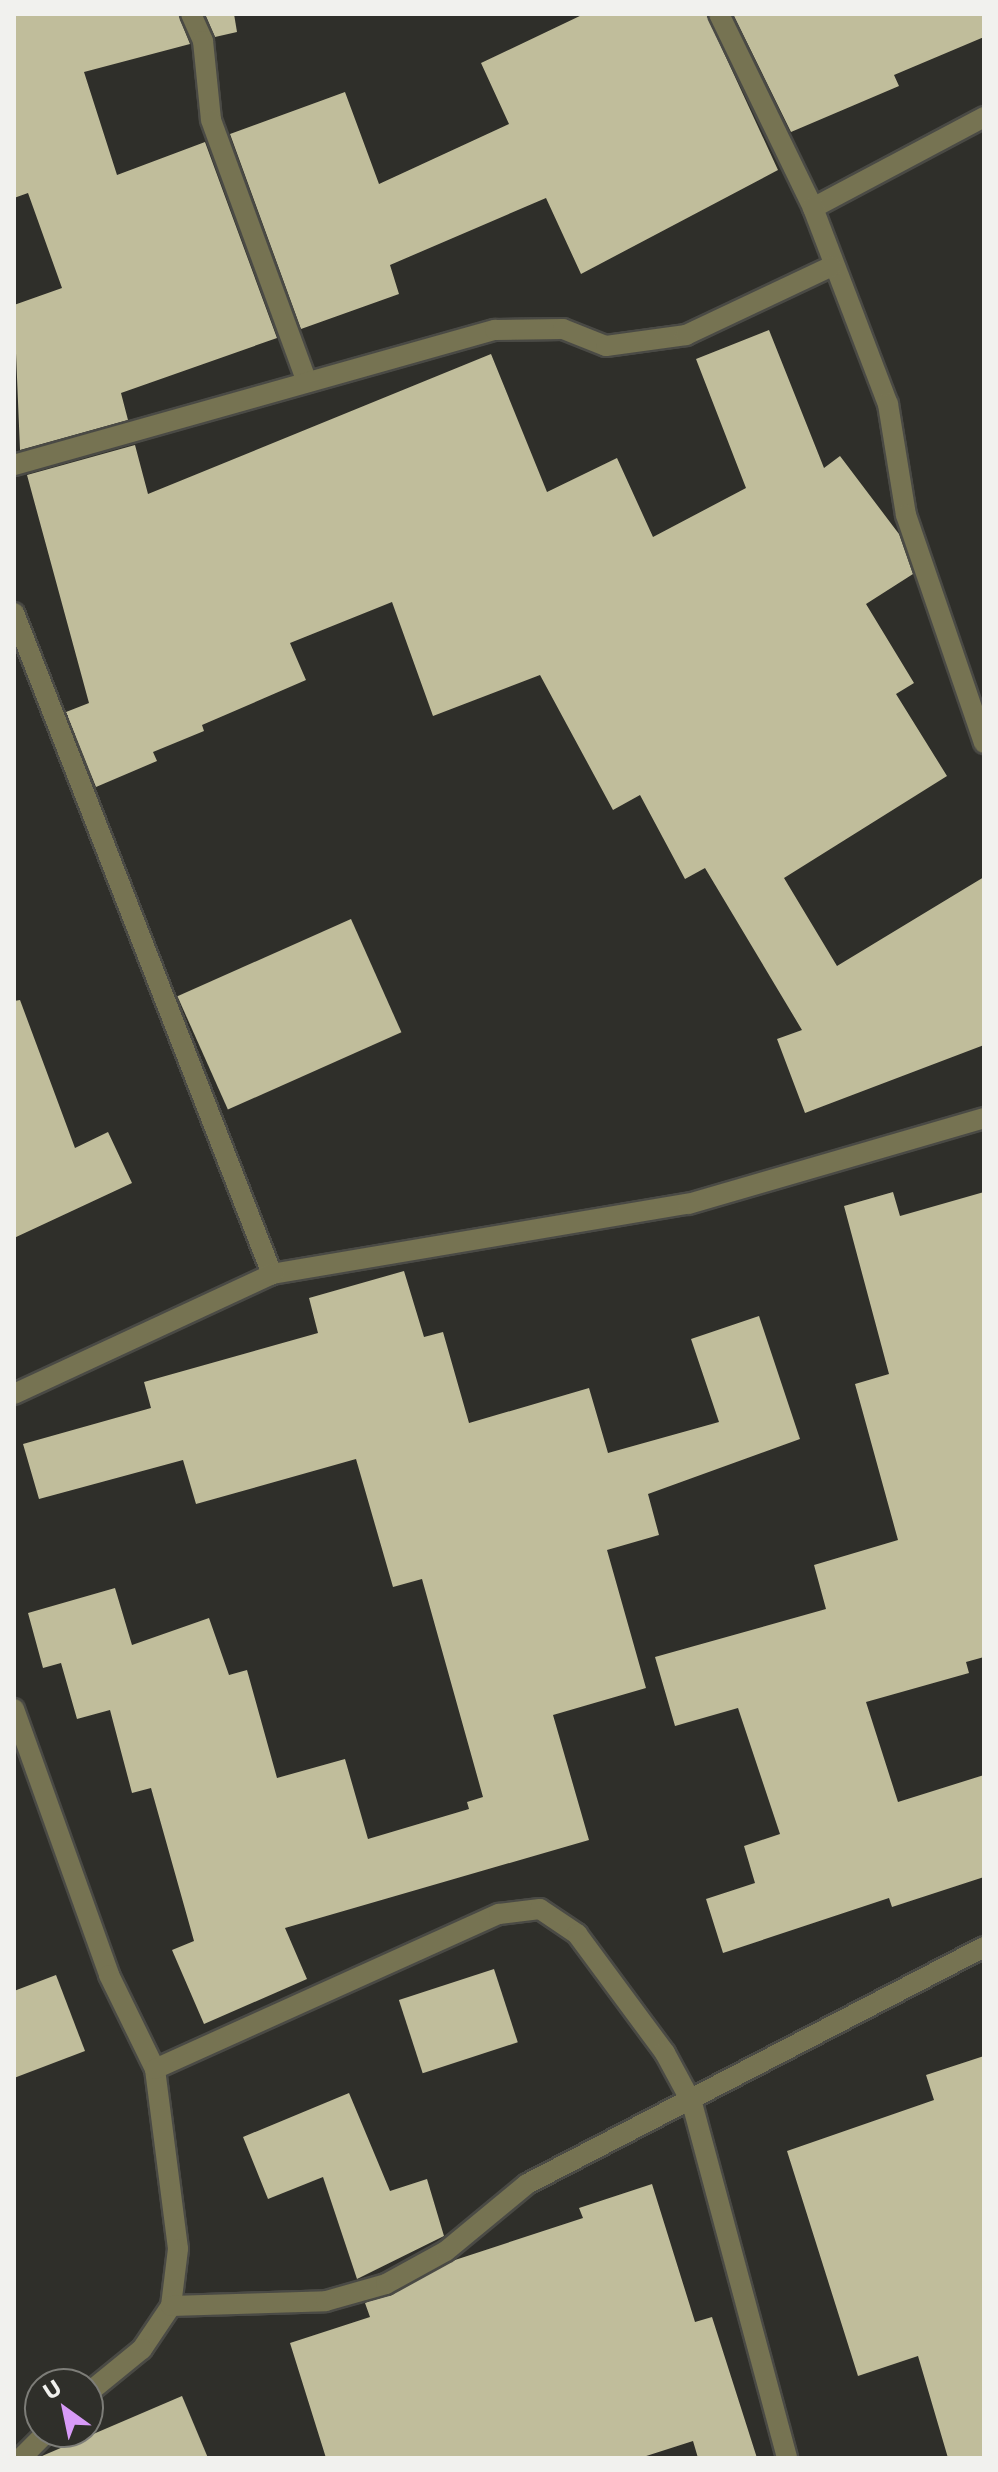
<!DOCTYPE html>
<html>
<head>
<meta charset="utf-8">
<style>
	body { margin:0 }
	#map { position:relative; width:998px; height:2472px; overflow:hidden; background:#2f2f2a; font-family:Commissioner,sans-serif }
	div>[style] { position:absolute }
	.building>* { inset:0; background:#c0bd9b; transform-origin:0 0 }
	.roads { filter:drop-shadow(2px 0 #4a4a45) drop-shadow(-2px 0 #4a4a45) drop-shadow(0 2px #4a4a45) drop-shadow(0 -2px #4a4a45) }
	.service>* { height:20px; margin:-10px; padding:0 10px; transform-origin:10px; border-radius:10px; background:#767352 }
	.minor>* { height:20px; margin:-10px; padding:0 10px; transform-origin:10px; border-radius:10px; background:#767352 }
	span { translate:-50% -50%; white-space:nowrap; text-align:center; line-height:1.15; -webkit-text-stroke:8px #2f2f2a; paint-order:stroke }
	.frame { position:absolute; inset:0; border:16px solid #f1f1ee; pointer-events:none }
	.north { position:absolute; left:24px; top:2368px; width:80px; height:80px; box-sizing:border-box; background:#2f2f2a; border:2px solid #7d7d78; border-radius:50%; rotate:327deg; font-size:22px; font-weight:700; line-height:32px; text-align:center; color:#f1f1ee }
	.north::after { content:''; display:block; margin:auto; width:28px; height:36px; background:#d89af8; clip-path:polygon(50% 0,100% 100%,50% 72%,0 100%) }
</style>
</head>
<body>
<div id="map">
	<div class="building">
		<i style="clip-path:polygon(14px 14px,178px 14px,190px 44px,84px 72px,117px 175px,205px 142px,277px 338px,121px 393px,128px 420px,20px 450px,14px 305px,62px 288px,28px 193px,14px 198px)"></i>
		<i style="clip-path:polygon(205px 14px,234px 14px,237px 32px,215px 37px)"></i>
		<i style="clip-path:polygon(584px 14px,706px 14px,778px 170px,581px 274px,546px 198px,390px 265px,399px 294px,301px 329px,230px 134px,345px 92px,379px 184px,509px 124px,481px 63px)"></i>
		<i style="clip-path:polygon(733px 14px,984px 14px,984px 37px,894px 75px,899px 86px,791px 132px)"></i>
		<i style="clip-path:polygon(769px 330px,824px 468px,840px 456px,899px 534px,913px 574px,866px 604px,914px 683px,896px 694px,947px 776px,784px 878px,837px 966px,984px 877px,984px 1045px,805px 1113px,777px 1039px,802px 1030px,705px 868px,685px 879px,640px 795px,613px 810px,540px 675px,433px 716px,392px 602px,290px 643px,306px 680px,202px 725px,204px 731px,153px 752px,157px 761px,96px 787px,66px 712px,89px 703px,27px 475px,135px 445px,148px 494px,491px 354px,547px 492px,617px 458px,653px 537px,746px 488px,696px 359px)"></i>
		<i style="left:351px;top:919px;width:124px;height:190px;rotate:66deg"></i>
		<i style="clip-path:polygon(20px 1000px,75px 1148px,108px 1132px,132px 1183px,14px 1238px,14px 1001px)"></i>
		<i style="clip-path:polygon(893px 1192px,900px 1216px,984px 1192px,984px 1657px,966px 1662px,969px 1673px,866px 1702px,898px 1802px,984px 1775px,984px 1877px,892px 1907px,889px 1898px,723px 1953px,706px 1899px,755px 1883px,744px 1846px,780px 1834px,738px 1708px,675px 1726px,655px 1657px,826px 1609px,814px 1565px,898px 1540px,855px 1384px,889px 1374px,844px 1206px)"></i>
		<i style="clip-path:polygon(404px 1271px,424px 1337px,443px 1332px,469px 1423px,589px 1388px,608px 1453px,719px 1422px,691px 1339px,759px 1316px,800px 1439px,648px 1494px,659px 1535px,607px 1550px,646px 1688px,553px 1715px,589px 1840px,285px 1928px,307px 1979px,204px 2024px,172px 1950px,194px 1941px,151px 1788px,132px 1793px,110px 1710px,77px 1719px,61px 1663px,43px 1668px,28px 1613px,115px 1588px,132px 1645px,209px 1618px,229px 1675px,247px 1670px,277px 1778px,345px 1759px,368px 1839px,469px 1809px,467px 1802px,483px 1797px,422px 1579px,393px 1587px,356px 1459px,196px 1504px,183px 1460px,39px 1499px,23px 1444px,151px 1408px,144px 1382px,318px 1333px,309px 1298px)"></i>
		<i style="left:494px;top:1969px;width:77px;height:100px;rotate:72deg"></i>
		<i style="clip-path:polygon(56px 1975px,85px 2051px,14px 2078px,14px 1991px)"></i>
		<i style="clip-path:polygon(984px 2056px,984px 2458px,948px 2458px,918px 2356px,858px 2376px,787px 2151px,934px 2100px,926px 2075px)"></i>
		<i style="clip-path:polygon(349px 2093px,390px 2191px,427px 2179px,444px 2236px,357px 2279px,323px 2177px,268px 2199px,243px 2137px)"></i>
		<i style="clip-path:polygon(652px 2184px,695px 2322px,712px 2317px,757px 2458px,698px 2458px,693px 2441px,640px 2458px,326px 2458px,290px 2343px,370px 2317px,365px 2303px,455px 2260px,583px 2218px,579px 2208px)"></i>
		<i style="clip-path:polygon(182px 2396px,208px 2458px,39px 2458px,42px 2456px)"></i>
	</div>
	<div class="roads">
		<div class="service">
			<i style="left:191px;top:14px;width:30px;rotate:66deg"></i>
			<i style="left:203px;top:41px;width:79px;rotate:84.2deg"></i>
			<i style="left:211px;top:120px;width:279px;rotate:69.9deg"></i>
		</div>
		<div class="minor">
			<i style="left:719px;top:14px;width:216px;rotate:64.1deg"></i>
			<i style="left:813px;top:208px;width:194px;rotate:-28deg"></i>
			<i style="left:813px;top:208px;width:210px;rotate:69.1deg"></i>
			<i style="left:888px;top:404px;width:112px;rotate:80.8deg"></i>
			<i style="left:906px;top:515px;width:241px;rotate:71.1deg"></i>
			<i style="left:14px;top:465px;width:500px;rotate:-15.7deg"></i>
			<i style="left:495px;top:330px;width:68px;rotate:-0.8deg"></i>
			<i style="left:563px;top:329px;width:46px;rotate:21.6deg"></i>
			<i style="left:606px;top:346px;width:81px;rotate:-7.8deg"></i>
			<i style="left:686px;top:335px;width:161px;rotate:-25.3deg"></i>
			<i style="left:14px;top:613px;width:710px;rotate:68.68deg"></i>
			<i style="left:272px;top:1274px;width:422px;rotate:-9.6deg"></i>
			<i style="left:688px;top:1204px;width:308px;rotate:-16.2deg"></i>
			<i style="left:14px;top:1394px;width:285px;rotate:-24.9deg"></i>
			<i style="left:14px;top:1709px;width:282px;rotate:70.3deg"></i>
			<i style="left:109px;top:1975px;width:105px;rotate:63.9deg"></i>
			<i style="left:155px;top:2069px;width:181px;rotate:82.7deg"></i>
			<i style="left:178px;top:2249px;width:57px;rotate:97deg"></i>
			<i style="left:171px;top:2306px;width:52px;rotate:124deg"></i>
			<i style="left:142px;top:2349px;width:70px;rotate:140.8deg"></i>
			<i style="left:155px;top:2069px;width:377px;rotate:-24.3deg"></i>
			<i style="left:499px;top:1914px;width:41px;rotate:-7deg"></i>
			<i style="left:540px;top:1909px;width:45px;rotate:34deg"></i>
			<i style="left:577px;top:1934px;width:148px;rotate:53.5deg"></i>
			<i style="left:665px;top:2053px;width:57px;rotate:61.6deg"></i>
			<i style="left:692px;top:2103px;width:367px;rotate:75deg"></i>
			<i style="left:171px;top:2306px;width:155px;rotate:-1.8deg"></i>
			<i style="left:326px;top:2301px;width:62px;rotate:-15.8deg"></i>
			<i style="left:386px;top:2284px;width:68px;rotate:-28.8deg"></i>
			<i style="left:446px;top:2251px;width:105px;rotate:-39.6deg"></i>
			<i style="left:527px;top:2184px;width:515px;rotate:-27.41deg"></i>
			<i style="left:21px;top:2458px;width:37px;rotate:-45deg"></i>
		</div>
	</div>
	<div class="frame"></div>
	<div class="north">U</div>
</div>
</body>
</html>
